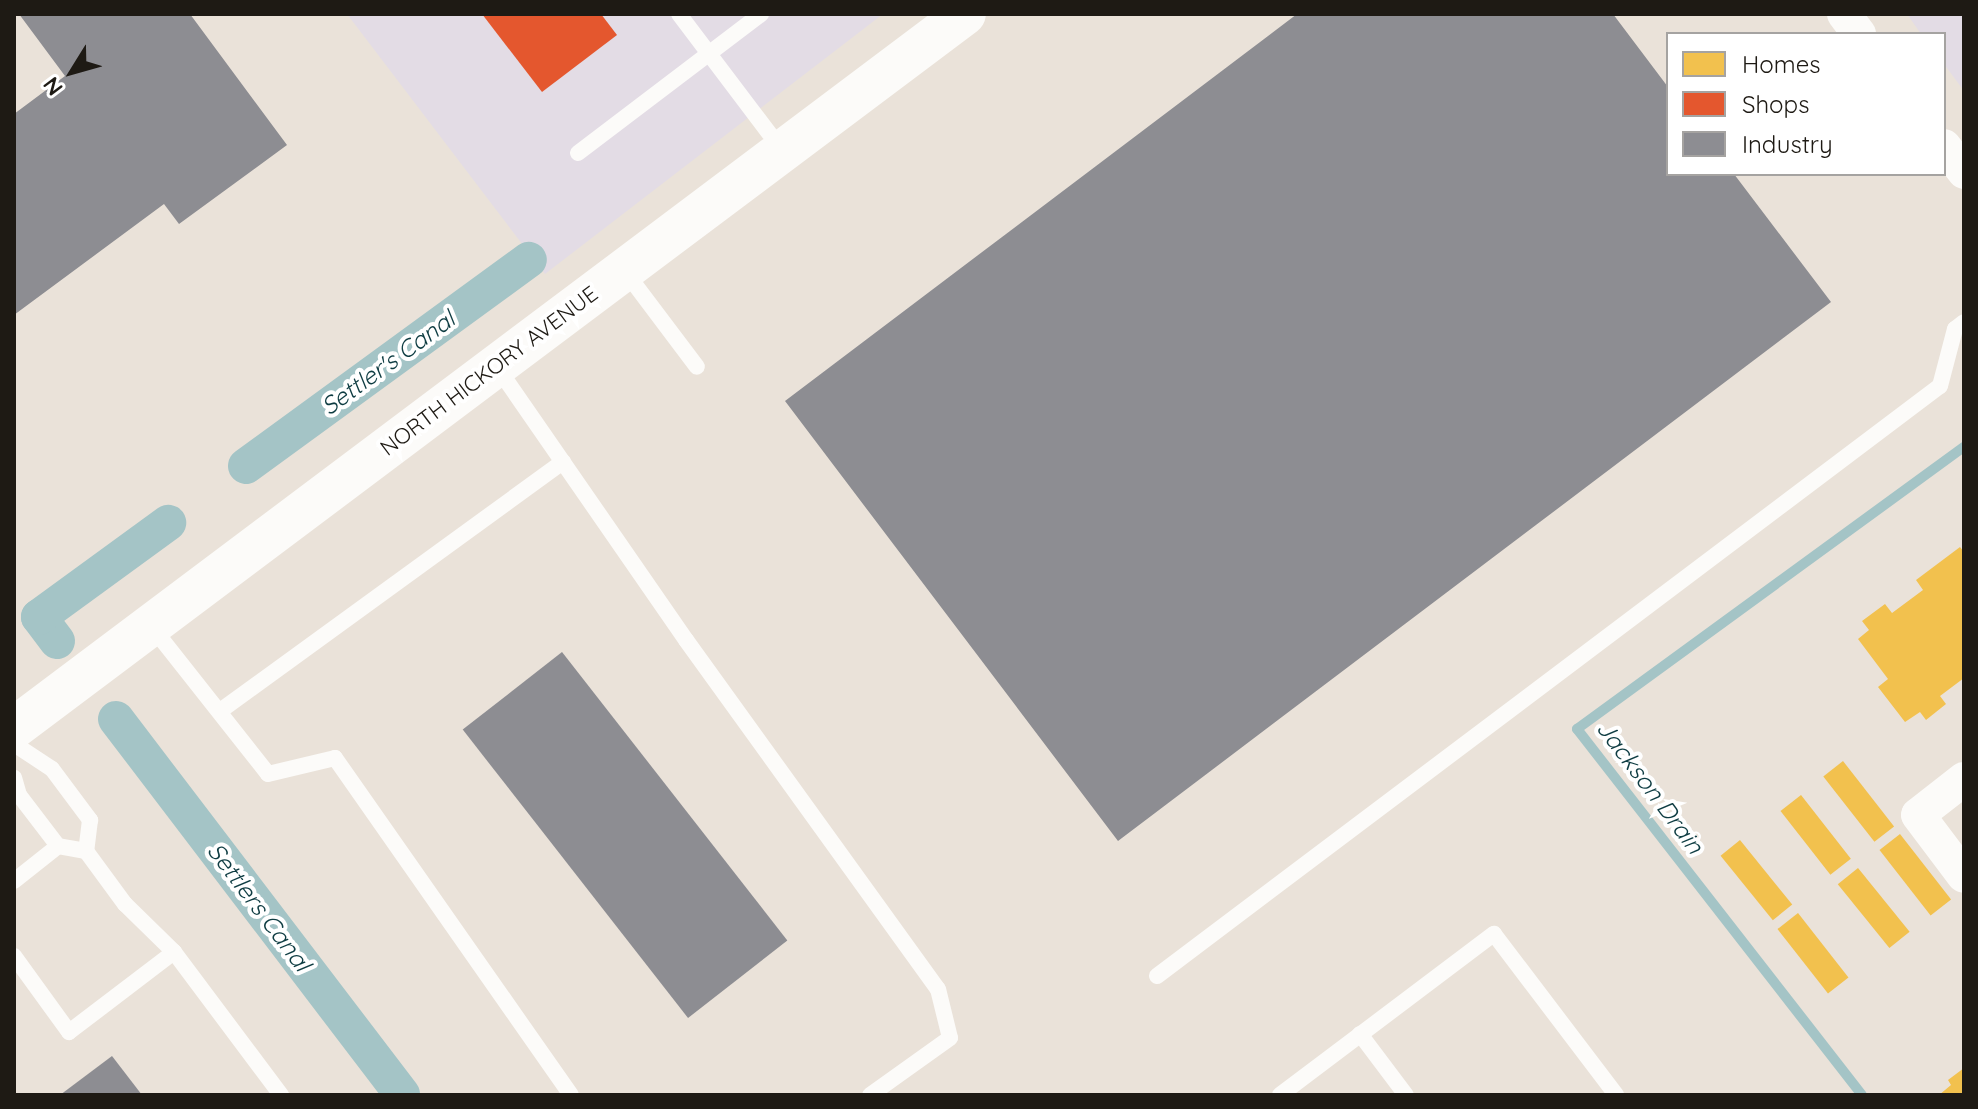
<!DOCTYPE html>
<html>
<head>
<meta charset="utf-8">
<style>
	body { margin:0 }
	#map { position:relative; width:1978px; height:1109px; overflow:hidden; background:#eae2d9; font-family:Quicksand,sans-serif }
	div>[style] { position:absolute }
	.commercial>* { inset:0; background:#e3dce5 }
	.homes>* { inset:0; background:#f2c14e; transform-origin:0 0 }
	.shops>* { inset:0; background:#e4572e }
	.industry>* { inset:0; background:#8d8d92; transform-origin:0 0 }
	.stream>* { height:10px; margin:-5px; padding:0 5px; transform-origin:5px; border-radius:5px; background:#a4c4c6 }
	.canal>* { height:36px; margin:-18px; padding:0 18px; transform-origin:18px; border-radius:18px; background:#a4c4c6 }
	.service>* { height:16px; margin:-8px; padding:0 8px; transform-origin:8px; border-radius:8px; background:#fcfbf9 }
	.minor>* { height:34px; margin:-17px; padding:0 17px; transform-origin:17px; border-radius:17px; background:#fcfbf9 }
	.tertiary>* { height:42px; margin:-21px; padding:0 21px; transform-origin:21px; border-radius:21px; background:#fcfbf9 }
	span { translate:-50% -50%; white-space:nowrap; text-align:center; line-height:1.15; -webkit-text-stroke:8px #fff; paint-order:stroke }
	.street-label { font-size:22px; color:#1e1a14 }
	.water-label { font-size:24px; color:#0e3c42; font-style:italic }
	.frame { position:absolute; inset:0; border:16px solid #1e1a14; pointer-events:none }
	.legend { position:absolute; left:1666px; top:32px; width:280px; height:144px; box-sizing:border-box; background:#fff; border:2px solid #a5a3a1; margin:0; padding:10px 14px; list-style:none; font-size:24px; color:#1e1a14 }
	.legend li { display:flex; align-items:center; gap:16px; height:40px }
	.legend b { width:40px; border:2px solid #a5a3a1 }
	.north { position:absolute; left:32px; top:32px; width:80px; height:80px; -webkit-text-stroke:6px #fff; paint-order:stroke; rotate:233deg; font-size:22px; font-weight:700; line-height:32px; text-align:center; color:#1e1a14 }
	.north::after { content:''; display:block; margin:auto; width:28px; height:36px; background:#1e1a14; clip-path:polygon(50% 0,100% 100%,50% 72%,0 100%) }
</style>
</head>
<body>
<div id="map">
	<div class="commercial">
		<i style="clip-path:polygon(347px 14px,883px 14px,545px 274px)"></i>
		<i style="clip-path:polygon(1907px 14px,1964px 14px,1964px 91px,1944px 64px,1944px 34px,1921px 34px)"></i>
	</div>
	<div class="homes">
		<i style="clip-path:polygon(1960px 547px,1964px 552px,1964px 678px,1940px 696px,1946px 704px,1926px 720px,1920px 712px,1905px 722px,1878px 687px,1888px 679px,1858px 639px,1869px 630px,1862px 621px,1885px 604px,1892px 613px,1923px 590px,1916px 580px)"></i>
		<i style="left:1843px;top:761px;width:83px;height:25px;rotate:52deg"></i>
		<i style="left:1801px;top:795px;width:81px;height:26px;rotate:52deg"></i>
		<i style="left:1900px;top:834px;width:83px;height:26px;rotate:52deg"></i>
		<i style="left:1740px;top:840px;width:83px;height:25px;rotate:51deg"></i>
		<i style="left:1858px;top:868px;width:82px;height:26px;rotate:51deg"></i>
		<i style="left:1798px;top:913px;width:82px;height:26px;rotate:52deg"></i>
		<i style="clip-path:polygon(1964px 1068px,1964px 1095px,1939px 1095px,1951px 1085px,1948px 1080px)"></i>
	</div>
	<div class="shops">
		<i style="clip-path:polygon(482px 14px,601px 14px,617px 35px,542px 92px)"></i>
	</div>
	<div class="industry">
		<i style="clip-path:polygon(19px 14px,190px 14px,287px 145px,179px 224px,164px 204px,14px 315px,14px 114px,65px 76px)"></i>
		<i style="clip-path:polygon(1297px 14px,1613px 14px,1668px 87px,1668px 174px,1734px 174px,1831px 302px,1118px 841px,785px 401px)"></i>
		<i style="left:562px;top:652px;width:366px;height:126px;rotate:52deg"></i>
		<i style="clip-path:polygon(112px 1056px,142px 1095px,60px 1095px)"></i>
	</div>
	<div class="stream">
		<i style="left:1862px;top:1095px;width:464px;rotate:-127.9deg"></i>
		<i style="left:1577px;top:729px;width:479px;rotate:-36.1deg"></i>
	</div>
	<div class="canal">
		<i style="left:246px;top:466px;width:350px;rotate:-36.1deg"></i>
		<i style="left:57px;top:641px;width:30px;rotate:-127deg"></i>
		<i style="left:39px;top:617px;width:160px;rotate:-36.1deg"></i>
		<i style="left:116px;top:719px;width:472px;rotate:52.7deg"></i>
	</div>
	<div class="service">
		<i style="left:679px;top:14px;width:171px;rotate:52.9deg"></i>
		<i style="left:578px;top:153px;width:230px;rotate:-37.2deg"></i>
		<i style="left:624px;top:270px;width:121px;rotate:53deg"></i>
		<i style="left:497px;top:367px;width:332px;rotate:55.3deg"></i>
		<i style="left:686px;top:640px;width:430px;rotate:54.2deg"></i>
		<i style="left:938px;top:989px;width:50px;rotate:76.2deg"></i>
		<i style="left:950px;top:1038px;width:98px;rotate:144.5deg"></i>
		<i style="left:152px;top:627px;width:187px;rotate:51.7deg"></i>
		<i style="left:268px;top:774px;width:69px;rotate:-13.4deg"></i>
		<i style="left:335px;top:758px;width:411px;rotate:55deg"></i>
		<i style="left:220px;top:711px;width:424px;rotate:-36deg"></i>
		<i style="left:14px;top:744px;width:45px;rotate:33.3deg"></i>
		<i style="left:52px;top:769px;width:64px;rotate:53.3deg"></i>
		<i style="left:90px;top:820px;width:31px;rotate:97deg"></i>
		<i style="left:86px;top:851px;width:28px;rotate:-170deg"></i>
		<i style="left:58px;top:846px;width:64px;rotate:-127.4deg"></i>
		<i style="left:19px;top:795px;width:18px;rotate:-106deg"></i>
		<i style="left:86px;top:851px;width:66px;rotate:53.7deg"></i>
		<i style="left:125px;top:904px;width:69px;rotate:44.4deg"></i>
		<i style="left:14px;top:881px;width:56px;rotate:-38.5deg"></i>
		<i style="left:14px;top:956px;width:94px;rotate:54.1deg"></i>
		<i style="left:69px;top:1032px;width:132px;rotate:-37.3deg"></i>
		<i style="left:174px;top:952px;width:179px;rotate:53.2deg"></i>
		<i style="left:1157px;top:976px;width:980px;rotate:-37deg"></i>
		<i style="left:1940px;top:386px;width:59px;rotate:-75.3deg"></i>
		<i style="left:1955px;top:329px;width:11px;rotate:-38deg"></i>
		<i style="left:1360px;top:1034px;width:76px;rotate:53deg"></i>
		<i style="left:1280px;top:1095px;width:268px;rotate:-37deg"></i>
		<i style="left:1494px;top:934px;width:202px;rotate:52.8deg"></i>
	</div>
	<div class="minor">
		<i style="left:1844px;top:14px;width:25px;rotate:53deg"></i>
		<i style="left:1944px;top:146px;width:33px;rotate:52deg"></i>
		<i style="left:1964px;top:779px;width:58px;rotate:142deg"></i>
		<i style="left:1918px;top:815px;width:76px;rotate:53deg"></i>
	</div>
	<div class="tertiary">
		<i style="left:14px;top:728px;width:1189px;rotate:-36.9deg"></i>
	</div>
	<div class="street-label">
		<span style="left:489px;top:371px;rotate:-37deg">NORTH HICKORY AVENUE</span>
	</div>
	<div class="water-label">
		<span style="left:388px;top:363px;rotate:-36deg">Settler's Canal</span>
		<span style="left:1650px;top:787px;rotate:53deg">Jackson Drain</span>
		<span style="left:259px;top:907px;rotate:53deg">Settlers Canal</span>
	</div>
	<div class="frame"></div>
	<ul class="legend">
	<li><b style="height:22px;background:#f2c14e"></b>Homes</li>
	<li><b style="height:22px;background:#e4572e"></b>Shops</li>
	<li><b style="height:22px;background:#8d8d92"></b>Industry</li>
	</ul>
	<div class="north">N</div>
</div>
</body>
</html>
